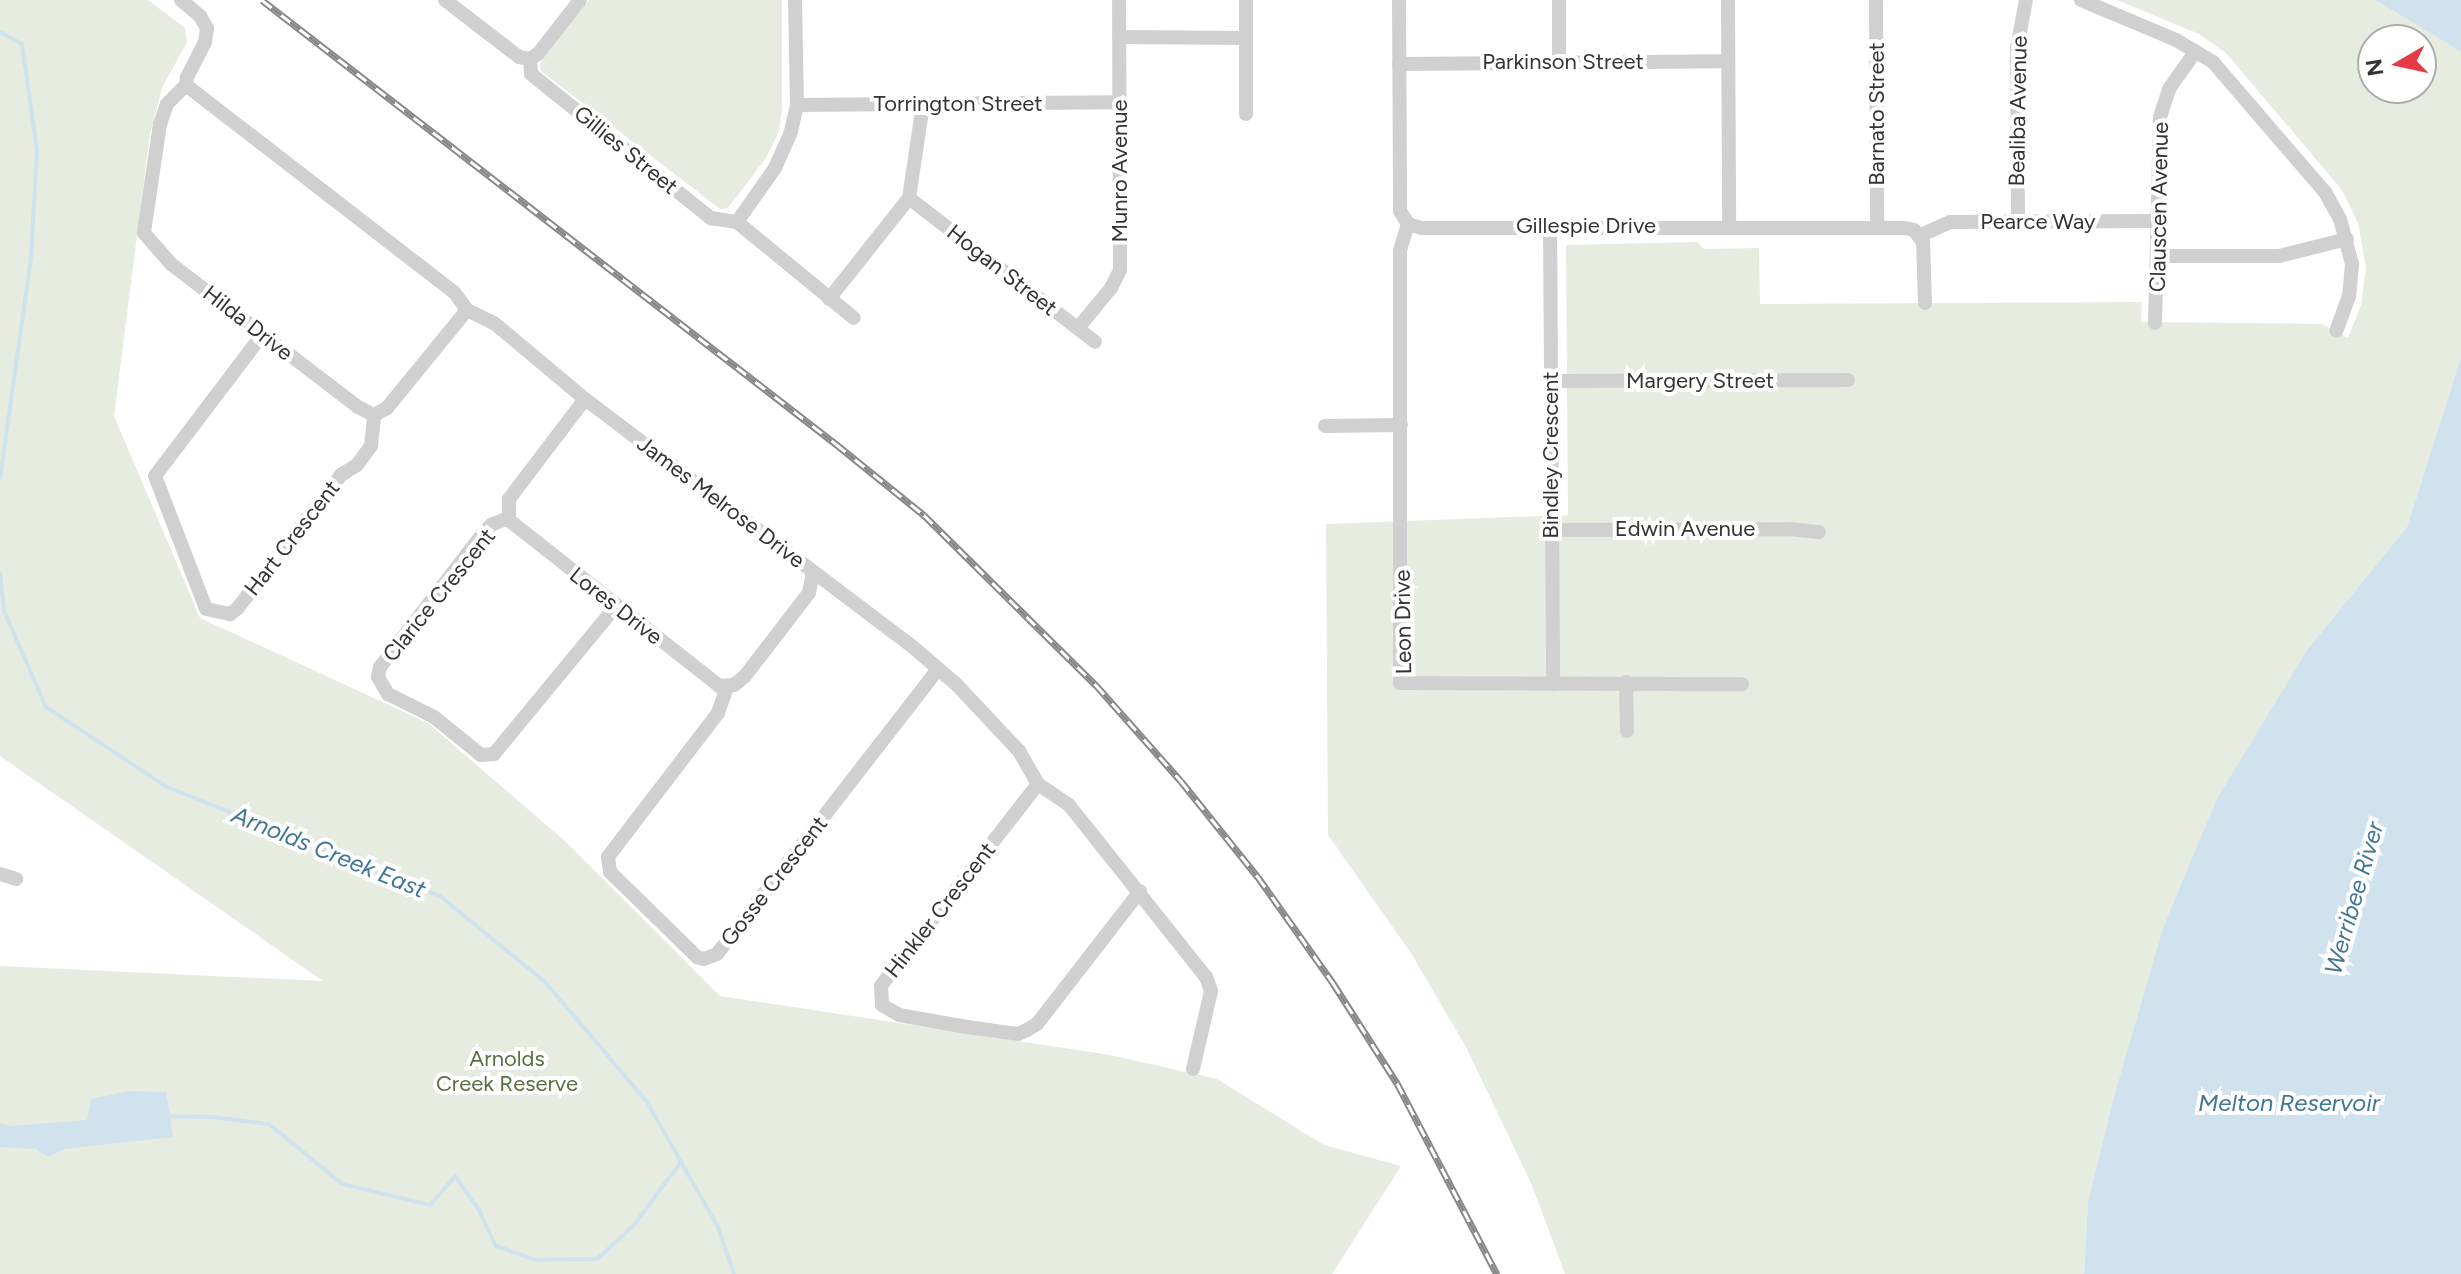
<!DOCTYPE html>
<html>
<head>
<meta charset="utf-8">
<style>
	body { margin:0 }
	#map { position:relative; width:2461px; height:1274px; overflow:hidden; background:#fff; font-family:Figtree,sans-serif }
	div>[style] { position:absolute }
	.green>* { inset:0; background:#e6ecdf }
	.water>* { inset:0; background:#cfe2ee }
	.stream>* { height:4px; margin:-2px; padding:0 2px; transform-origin:2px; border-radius:2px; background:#cfe2ee }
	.minor>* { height:14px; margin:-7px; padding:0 7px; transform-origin:7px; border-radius:7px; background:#d0d0d0 }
	.rail>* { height:7px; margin-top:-3.5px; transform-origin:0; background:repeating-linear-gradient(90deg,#fff 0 12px,#888 0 24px); box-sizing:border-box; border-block:2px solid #888 }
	span { translate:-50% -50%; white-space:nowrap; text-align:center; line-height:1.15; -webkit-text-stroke:8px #fff; paint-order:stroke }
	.street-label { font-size:22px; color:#333 }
	.park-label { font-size:22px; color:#56703f }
	.water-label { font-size:24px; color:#3f7597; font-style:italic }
	.north { position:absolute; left:2357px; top:24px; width:80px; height:80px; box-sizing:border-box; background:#fff; border:2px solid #adadad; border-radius:50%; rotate:261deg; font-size:22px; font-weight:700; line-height:32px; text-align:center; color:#333 }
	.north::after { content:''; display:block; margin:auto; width:28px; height:36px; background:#e63946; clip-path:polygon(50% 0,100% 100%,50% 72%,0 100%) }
</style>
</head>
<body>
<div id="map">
	<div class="green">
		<i style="clip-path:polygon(0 0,148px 0,185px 28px,187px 42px,162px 88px,150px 134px,114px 416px,200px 618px,428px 723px,567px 843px,720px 996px,1110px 1055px,1217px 1079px,1324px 1145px,1401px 1166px,1332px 1274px,0 1274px,0 966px,323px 981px,0 756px)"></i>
		<i style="clip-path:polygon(589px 0,782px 0,782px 109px,779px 131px,766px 158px,728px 208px,720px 209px,541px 71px,540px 63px)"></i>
		<i style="clip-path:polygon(evenodd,2117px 0,2375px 0,2461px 52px,2461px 357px,2407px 527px,2307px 650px,2218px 799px,2164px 925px,2088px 1202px,2084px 1274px,1565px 1274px,1531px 1183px,1466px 1047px,1411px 953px,1328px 835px,1326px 524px,1568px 515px,1566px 245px,1697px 242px,1704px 249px,1759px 248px,1760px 304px,2142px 302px,2141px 322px,2322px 324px,2348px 338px,2361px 305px,2366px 268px,2358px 223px,2342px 190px,2226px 53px,2199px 34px,2117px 0,2373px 40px,2421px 40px,2421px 88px,2373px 88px,2373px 40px)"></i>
	</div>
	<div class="water">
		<i style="clip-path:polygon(2375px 0,2461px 0,2461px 52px)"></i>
		<i style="clip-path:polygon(2461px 357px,2461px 1274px,2084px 1274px,2088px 1202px,2114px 1097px,2164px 925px,2217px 799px,2307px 650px,2407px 527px)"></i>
		<i style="clip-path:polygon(129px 1091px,166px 1092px,173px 1137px,64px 1149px,48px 1157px,36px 1149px,0 1147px,0 1123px,11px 1126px,87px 1120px,91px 1099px)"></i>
	</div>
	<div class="stream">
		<i style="left:0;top:32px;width:25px;rotate:29deg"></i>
		<i style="left:22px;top:44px;width:108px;rotate:82deg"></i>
		<i style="left:37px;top:151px;width:107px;rotate:93.2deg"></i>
		<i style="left:31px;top:258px;width:222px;rotate:98deg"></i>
		<i style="left:0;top:573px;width:38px;rotate:84deg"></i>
		<i style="left:4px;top:611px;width:105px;rotate:66.4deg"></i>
		<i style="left:46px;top:707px;width:145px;rotate:33.5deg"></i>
		<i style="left:167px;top:787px;width:294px;rotate:21.8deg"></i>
		<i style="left:440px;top:896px;width:136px;rotate:39.3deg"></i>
		<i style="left:545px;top:982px;width:157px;rotate:49.6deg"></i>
		<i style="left:647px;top:1102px;width:144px;rotate:60.4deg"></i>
		<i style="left:718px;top:1227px;width:50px;rotate:71.2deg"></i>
		<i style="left:164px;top:1116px;width:48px;rotate:1.2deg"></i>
		<i style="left:212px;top:1117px;width:57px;rotate:7deg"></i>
		<i style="left:269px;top:1124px;width:94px;rotate:39.4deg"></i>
		<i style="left:342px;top:1184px;width:90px;rotate:13.4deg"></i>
		<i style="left:430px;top:1205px;width:38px;rotate:-49deg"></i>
		<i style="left:455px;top:1176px;width:42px;rotate:54.8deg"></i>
		<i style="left:479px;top:1210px;width:40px;rotate:65deg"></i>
		<i style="left:496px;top:1246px;width:42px;rotate:19.3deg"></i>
		<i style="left:536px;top:1260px;width:61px;rotate:-0.9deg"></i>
		<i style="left:597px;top:1259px;width:50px;rotate:-42.6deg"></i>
		<i style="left:634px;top:1225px;width:79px;rotate:-53.3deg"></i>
	</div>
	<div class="minor">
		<i style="left:181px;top:0;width:25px;rotate:40deg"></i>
		<i style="left:200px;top:16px;width:14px;rotate:60deg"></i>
		<i style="left:207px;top:28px;width:14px;rotate:98deg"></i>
		<i style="left:205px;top:42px;width:39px;rotate:117deg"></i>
		<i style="left:187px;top:77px;width:8px;rotate:97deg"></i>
		<i style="left:186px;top:85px;width:6px;rotate:39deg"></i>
		<i style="left:191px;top:89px;width:332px;rotate:37.7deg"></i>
		<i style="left:454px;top:292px;width:22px;rotate:54deg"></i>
		<i style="left:467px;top:310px;width:30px;rotate:26deg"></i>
		<i style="left:494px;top:323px;width:119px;rotate:39.9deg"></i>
		<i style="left:585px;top:399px;width:411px;rotate:37.1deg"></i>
		<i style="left:913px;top:647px;width:58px;rotate:40.8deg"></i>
		<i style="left:957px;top:685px;width:91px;rotate:46.8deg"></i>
		<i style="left:1019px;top:751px;width:38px;rotate:60deg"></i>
		<i style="left:1038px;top:784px;width:37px;rotate:34deg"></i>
		<i style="left:1069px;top:805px;width:220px;rotate:51.5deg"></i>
		<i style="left:1206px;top:977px;width:15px;rotate:70deg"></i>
		<i style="left:1211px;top:991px;width:80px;rotate:103deg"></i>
		<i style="left:445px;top:0;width:93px;rotate:37.6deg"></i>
		<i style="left:519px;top:57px;width:11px;rotate:10deg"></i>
		<i style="left:530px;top:59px;width:9px;rotate:-32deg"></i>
		<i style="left:538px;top:54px;width:68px;rotate:-52.1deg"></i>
		<i style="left:795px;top:0;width:105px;rotate:88.9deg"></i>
		<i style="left:797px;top:105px;width:28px;rotate:103deg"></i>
		<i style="left:791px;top:132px;width:39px;rotate:114deg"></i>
		<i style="left:775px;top:168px;width:66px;rotate:125.1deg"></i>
		<i style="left:737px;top:222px;width:151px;rotate:39.4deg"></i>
		<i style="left:1246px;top:0;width:114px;rotate:90deg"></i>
		<i style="left:1399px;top:0;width:211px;rotate:89.7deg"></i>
		<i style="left:1400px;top:211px;width:15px;rotate:58deg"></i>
		<i style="left:1408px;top:224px;width:15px;rotate:16deg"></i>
		<i style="left:1422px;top:228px;width:482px"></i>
		<i style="left:1904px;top:228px;width:10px;rotate:11deg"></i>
		<i style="left:1914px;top:230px;width:15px;rotate:53deg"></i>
		<i style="left:1923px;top:242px;width:61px;rotate:88.1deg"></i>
		<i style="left:1559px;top:0;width:62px;rotate:90deg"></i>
		<i style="left:1728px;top:0;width:227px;rotate:89.7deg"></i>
		<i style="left:1876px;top:0;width:228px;rotate:89.7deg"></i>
		<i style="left:2081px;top:0;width:103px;rotate:22.8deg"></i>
		<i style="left:2176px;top:40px;width:43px;rotate:30.7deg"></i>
		<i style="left:2213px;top:62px;width:172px;rotate:49.3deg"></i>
		<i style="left:2325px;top:192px;width:31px;rotate:61deg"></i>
		<i style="left:2340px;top:219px;width:47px;rotate:75.1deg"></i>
		<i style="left:2352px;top:264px;width:32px;rotate:95deg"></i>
		<i style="left:2349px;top:296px;width:37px;rotate:110deg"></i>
		<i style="left:1119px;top:37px;width:127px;rotate:0.5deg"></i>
		<i style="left:530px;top:59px;width:15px;rotate:86deg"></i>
		<i style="left:531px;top:74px;width:231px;rotate:38.7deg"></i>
		<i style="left:711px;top:218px;width:26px;rotate:9deg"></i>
		<i style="left:1399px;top:64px;width:329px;rotate:-0.5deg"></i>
		<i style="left:186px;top:85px;width:27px;rotate:135deg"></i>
		<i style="left:167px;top:104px;width:21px;rotate:109deg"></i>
		<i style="left:160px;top:124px;width:110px;rotate:98.4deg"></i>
		<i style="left:144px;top:233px;width:41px;rotate:48.9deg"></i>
		<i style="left:171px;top:264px;width:235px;rotate:37.4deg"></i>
		<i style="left:358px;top:407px;width:18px;rotate:27deg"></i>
		<i style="left:374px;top:415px;width:15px;rotate:-28deg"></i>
		<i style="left:387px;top:408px;width:127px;rotate:-50.8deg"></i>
		<i style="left:797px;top:105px;width:322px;rotate:-0.5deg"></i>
		<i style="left:909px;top:198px;width:235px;rotate:37.7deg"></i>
		<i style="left:2018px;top:222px;width:174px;rotate:-90.3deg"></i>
		<i style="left:2017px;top:48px;width:49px;rotate:-79.4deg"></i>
		<i style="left:1408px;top:224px;width:28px;rotate:107deg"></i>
		<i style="left:1400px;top:251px;width:432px;rotate:90deg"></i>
		<i style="left:1400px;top:683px;width:342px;rotate:0.2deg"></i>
		<i style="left:1550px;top:227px;width:457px;rotate:89.6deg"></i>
		<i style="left:1921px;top:235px;width:32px;rotate:-24deg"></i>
		<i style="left:1950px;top:222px;width:208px;rotate:-0.3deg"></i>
		<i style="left:2159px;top:256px;width:120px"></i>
		<i style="left:2279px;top:256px;width:70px;rotate:-14deg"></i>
		<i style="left:829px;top:299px;width:129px;rotate:-51.6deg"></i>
		<i style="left:909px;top:198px;width:95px;rotate:-81.5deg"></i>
		<i style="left:2155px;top:323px;width:206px;rotate:-88.6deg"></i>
		<i style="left:2160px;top:117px;width:29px;rotate:-72deg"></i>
		<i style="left:2169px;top:89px;width:45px;rotate:-54.9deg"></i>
		<i style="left:1078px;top:328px;width:52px;rotate:-50.5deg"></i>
		<i style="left:1111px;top:288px;width:20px;rotate:-63deg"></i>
		<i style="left:1120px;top:270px;width:270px;rotate:-90.2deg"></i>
		<i style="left:262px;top:335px;width:177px;rotate:127.2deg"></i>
		<i style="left:155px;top:476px;width:142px;rotate:69deg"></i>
		<i style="left:206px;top:609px;width:25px;rotate:12deg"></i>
		<i style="left:230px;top:614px;width:9px;rotate:-36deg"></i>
		<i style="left:237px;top:609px;width:170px;rotate:-52.2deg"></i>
		<i style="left:341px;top:475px;width:19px;rotate:-32deg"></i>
		<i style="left:357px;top:465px;width:24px;rotate:-54deg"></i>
		<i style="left:371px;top:446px;width:31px;rotate:-84deg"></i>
		<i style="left:1551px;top:381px;width:297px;rotate:-0.2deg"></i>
		<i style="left:585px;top:399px;width:126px;rotate:127.2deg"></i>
		<i style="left:509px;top:499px;width:21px;rotate:90deg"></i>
		<i style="left:509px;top:520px;width:268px;rotate:38.3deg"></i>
		<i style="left:719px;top:686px;width:15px;rotate:-4deg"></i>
		<i style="left:734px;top:685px;width:14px;rotate:-39deg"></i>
		<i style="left:745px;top:676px;width:105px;rotate:-52.4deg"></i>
		<i style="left:809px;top:593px;width:20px;rotate:-79deg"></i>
		<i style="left:1325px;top:426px;width:76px;rotate:-0.8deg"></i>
		<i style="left:508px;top:518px;width:18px;rotate:158deg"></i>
		<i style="left:491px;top:525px;width:15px;rotate:132deg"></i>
		<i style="left:481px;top:536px;width:165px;rotate:127.6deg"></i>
		<i style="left:380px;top:667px;width:10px;rotate:101deg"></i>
		<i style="left:378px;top:677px;width:20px;rotate:60deg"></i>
		<i style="left:388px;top:694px;width:51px;rotate:26.6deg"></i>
		<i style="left:434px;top:717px;width:60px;rotate:39deg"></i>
		<i style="left:481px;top:755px;width:13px;rotate:-4deg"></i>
		<i style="left:494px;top:754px;width:192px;rotate:-50.5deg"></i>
		<i style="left:1551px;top:530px;width:238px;rotate:-0.2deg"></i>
		<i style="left:1789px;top:529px;width:30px;rotate:6deg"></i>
		<i style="left:1626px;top:682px;width:49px;rotate:88.8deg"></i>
		<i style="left:727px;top:687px;width:28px;rotate:109deg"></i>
		<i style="left:718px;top:713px;width:181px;rotate:127.4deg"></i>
		<i style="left:608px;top:857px;width:15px;rotate:82deg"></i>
		<i style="left:610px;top:872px;width:122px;rotate:44.3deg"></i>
		<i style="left:697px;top:957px;width:7px;rotate:16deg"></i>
		<i style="left:704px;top:959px;width:14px;rotate:-21deg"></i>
		<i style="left:717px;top:954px;width:361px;rotate:-52.2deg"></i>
		<i style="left:1038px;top:784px;width:256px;rotate:127.9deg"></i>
		<i style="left:881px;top:986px;width:19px;rotate:87deg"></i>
		<i style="left:882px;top:1005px;width:20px;rotate:30deg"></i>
		<i style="left:899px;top:1015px;width:69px;rotate:10deg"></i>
		<i style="left:967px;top:1027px;width:51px;rotate:7.8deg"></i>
		<i style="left:1018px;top:1034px;width:10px;rotate:-24deg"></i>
		<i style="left:1027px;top:1030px;width:12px;rotate:-31deg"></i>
		<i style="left:1037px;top:1024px;width:168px;rotate:-52.2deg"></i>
		<i style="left:0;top:874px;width:17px;rotate:17deg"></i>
	</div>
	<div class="rail">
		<i style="left:262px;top:0;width:726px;rotate:37.72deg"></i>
		<i style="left:836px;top:444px;width:113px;rotate:38.9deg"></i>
		<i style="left:924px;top:515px;width:242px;rotate:44.7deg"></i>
		<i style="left:1096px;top:685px;width:128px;rotate:48.5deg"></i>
		<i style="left:1181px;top:781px;width:123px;rotate:51.3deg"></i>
		<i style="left:1258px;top:877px;width:130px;rotate:54.7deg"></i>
		<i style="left:1333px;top:983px;width:119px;rotate:57.4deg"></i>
		<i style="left:1397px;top:1083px;width:216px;rotate:62.4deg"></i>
	</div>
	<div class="street-label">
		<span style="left:1563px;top:62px">Parkinson Street</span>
		<span style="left:958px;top:104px">Torrington Street</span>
		<span style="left:2018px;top:111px;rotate:-89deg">Bealiba Avenue</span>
		<span style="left:1877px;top:114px;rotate:-90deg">Barnato Street</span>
		<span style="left:626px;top:150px;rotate:39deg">Gillies Street</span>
		<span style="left:1120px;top:171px;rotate:-90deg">Munro Avenue</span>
		<span style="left:2159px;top:207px;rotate:-89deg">Clauscen Avenue</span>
		<span style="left:2038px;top:222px">Pearce Way</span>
		<span style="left:1586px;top:226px">Gillespie Drive</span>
		<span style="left:1002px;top:270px;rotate:38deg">Hogan Street</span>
		<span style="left:248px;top:323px;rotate:38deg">Hilda Drive</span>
		<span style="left:1700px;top:381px">Margery Street</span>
		<span style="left:1551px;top:455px;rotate:-90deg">Bindley Crescent</span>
		<span style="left:721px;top:502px;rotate:37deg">James Melrose Drive</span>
		<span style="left:1685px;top:529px">Edwin Avenue</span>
		<span style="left:292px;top:538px;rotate:-52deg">Hart Crescent</span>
		<span style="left:439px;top:595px;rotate:-51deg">Clarice Crescent</span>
		<span style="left:616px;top:606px;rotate:38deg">Lores Drive</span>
		<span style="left:1403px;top:622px;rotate:-91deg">Leon Drive</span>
		<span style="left:774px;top:881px;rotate:-52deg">Gosse Crescent</span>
		<span style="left:940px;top:910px;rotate:-52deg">Hinkler Crescent</span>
	</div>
	<div class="park-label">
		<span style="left:507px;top:1071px">Arnolds<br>Creek Reserve</span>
	</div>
	<div class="water-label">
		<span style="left:329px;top:852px;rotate:22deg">Arnolds Creek East</span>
		<span style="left:2354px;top:898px;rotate:-74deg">Werribee River</span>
		<span style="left:2289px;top:1103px">Melton Reservoir</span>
	</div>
	<div class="north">N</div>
</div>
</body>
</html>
